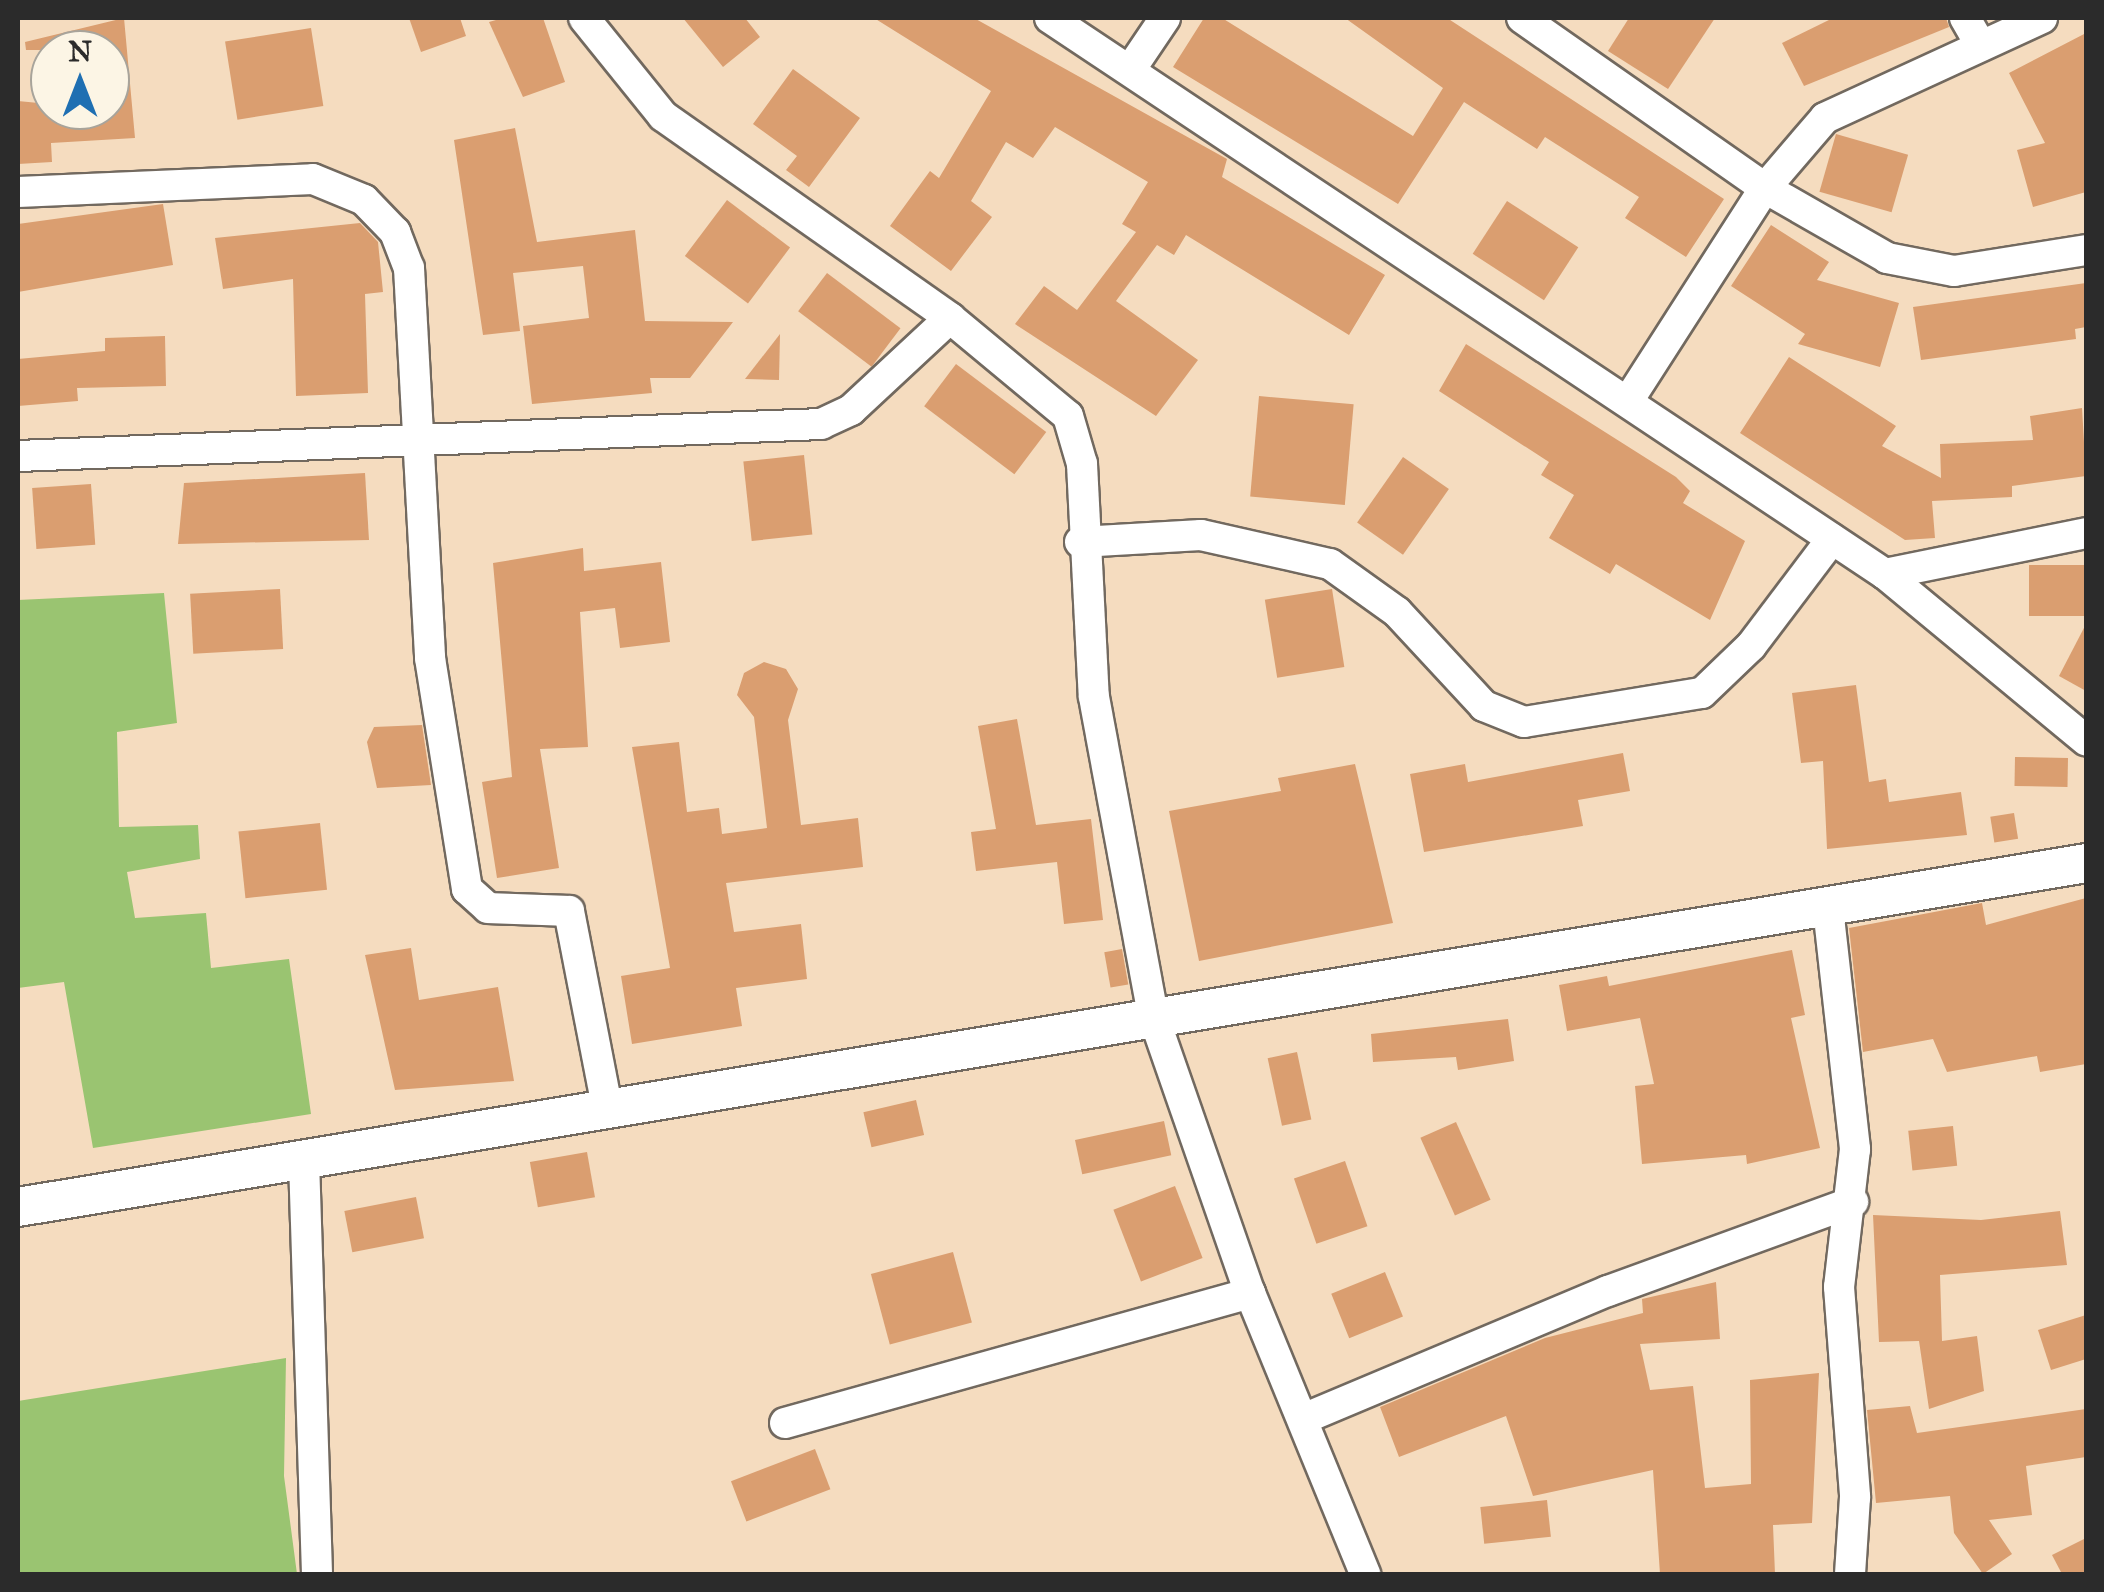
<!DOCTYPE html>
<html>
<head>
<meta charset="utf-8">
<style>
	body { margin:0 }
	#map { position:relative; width:2104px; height:1592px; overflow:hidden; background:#f5dcbf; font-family:"IM FELL Great Primer",serif }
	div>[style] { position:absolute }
	.green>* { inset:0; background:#9ac471 }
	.building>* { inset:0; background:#da9e70; transform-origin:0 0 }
	.roads { filter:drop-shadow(2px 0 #72695f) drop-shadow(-2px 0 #72695f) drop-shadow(0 2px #72695f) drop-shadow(0 -2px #72695f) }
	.minor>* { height:30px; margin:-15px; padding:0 15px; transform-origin:15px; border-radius:15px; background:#fff }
	.major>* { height:38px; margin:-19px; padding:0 19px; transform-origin:19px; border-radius:19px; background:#fff }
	span { translate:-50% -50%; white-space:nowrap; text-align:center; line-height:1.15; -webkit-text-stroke:9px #fcf5e5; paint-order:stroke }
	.frame { position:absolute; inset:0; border:20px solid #2b2b2b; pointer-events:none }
	.north { position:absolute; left:30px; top:30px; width:100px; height:100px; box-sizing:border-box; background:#fcf5e5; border:2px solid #a8a49b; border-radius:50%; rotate:0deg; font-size:28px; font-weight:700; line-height:40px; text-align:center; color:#2b2b2b }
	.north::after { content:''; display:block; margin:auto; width:35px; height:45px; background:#1f6fb2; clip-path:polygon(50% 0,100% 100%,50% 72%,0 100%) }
</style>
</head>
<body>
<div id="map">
	<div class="green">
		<i style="clip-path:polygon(164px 593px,177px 723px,117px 732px,119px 827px,198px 825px,200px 859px,127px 872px,135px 918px,206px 913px,211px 968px,289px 959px,311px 1114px,93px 1148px,64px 982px,18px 988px,18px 600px)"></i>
		<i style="clip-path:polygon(286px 1358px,284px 1476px,297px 1574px,18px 1574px,18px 1401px)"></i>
	</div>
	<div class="building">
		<i style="clip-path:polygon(124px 18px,135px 138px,51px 143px,52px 162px,18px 164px,18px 101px,110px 110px,110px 50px,26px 50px,25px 42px)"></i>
		<i style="clip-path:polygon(409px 18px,460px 18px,466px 36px,421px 52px)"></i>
		<i style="clip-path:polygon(503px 18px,543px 18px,565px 82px,523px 97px,489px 22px)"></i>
		<i style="clip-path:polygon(683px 18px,745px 18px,760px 37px,723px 67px)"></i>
		<i style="clip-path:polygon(874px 18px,974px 18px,1227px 159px,1222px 177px,1385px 275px,1349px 335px,1186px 235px,1174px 255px,1157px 245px,1116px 301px,1198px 360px,1156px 416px,1015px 324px,1044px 286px,1077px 310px,1136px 232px,1122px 224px,1148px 182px,1055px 127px,1033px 158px,1006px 142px,971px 201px,992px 217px,951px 271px,890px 226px,930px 171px,939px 178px,991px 91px)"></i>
		<i style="clip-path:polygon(1204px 18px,1222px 18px,1413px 136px,1443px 88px,1345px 18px,1447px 18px,1724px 199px,1686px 257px,1625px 218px,1639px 197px,1545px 137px,1537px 149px,1464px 102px,1398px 204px,1173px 67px)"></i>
		<i style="clip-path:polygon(1629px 18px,1715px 18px,1668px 89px,1608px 51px)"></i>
		<i style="clip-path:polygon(1833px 18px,1946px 18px,1949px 27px,1804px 86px,1782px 43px)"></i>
		<i style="left:311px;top:28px;width:79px;height:87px;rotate:81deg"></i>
		<i style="clip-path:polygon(2086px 33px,2086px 192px,2033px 207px,2017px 150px,2045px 143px,2009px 73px)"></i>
		<i style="clip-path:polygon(793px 69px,860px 118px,809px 187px,786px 170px,797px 156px,753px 124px)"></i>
		<i style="clip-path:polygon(515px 128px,537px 242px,635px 230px,645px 321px,733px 322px,690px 378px,650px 378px,652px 393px,532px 404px,523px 326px,589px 318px,583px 266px,513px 273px,520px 331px,483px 335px,454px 140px)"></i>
		<i style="left:1836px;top:134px;width:75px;height:60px;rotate:16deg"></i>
		<i style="left:727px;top:200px;width:79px;height:70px;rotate:37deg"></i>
		<i style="left:1507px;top:201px;width:85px;height:63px;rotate:33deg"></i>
		<i style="clip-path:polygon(163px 204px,173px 265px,18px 292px,18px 224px)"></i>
		<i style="clip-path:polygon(360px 223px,378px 242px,383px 292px,365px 294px,368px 393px,296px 396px,293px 279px,223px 289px,215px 238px)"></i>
		<i style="clip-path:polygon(1771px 225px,1829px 262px,1817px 280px,1899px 303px,1880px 367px,1798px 344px,1805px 334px,1731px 286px)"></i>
		<i style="left:827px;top:273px;width:92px;height:48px;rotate:37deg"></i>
		<i style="clip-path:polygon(2086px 283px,2086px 327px,2075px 329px,2076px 339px,1921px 360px,1913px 307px)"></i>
		<i style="clip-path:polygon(780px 334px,779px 380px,745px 379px)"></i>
		<i style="clip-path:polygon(165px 336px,166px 386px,77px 388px,78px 401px,18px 406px,18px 359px,105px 351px,105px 338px)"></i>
		<i style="clip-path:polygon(1466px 344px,1676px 477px,1690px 491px,1683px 503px,1745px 541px,1710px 620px,1616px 564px,1610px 574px,1549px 538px,1574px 495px,1541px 475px,1549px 462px,1439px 391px)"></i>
		<i style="clip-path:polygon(1789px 357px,1896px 426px,1882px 446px,1941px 478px,1940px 444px,2033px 440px,2030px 416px,2082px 408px,2086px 476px,2012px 486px,2012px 497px,1932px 501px,1935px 538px,1905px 540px,1740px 433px)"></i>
		<i style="left:956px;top:364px;width:113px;height:53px;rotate:37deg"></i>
		<i style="left:1259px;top:396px;width:95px;height:101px;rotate:5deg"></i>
		<i style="left:804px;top:455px;width:80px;height:61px;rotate:84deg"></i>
		<i style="left:1403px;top:457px;width:56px;height:80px;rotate:35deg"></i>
		<i style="clip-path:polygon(365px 473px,369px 540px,178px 544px,184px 483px)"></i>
		<i style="left:91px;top:484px;width:61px;height:59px;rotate:86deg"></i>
		<i style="clip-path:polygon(583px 548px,584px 571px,661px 562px,670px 642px,620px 648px,615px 608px,580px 612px,588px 747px,540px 749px,559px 868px,497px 878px,482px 782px,512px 777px,493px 563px)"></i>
		<i style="left:2086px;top:565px;width:51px;height:57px;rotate:90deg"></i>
		<i style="left:280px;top:589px;width:60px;height:90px;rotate:87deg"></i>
		<i style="left:1332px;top:589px;width:79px;height:68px;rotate:81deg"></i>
		<i style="clip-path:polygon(2086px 624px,2086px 691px,2059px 676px)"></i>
		<i style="clip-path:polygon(764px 662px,786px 669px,798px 689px,788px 720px,801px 825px,858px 818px,863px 867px,726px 883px,734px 932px,801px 924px,807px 979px,736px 988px,742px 1026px,632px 1044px,621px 976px,670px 968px,632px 747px,679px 742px,687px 812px,719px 808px,722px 834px,767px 828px,754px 717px,737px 695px,744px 673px)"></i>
		<i style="clip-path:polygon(1856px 685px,1869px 782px,1886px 779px,1889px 802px,1961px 792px,1967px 835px,1827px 849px,1823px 761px,1801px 763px,1792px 693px)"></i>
		<i style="clip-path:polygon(1017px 719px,1036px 825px,1091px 819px,1103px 920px,1064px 924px,1057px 862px,976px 871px,971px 832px,996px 829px,978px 726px)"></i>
		<i style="clip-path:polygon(422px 725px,431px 785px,377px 788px,367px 742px,374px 727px)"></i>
		<i style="clip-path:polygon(1623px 753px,1630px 791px,1578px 800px,1583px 826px,1424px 852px,1410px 774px,1465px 764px,1468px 782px)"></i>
		<i style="left:2015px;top:757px;width:53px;height:29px;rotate:1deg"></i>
		<i style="clip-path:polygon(1355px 764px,1393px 923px,1199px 961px,1169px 811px,1281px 791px,1278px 778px)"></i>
		<i style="left:2014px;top:813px;width:26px;height:24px;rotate:81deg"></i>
		<i style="left:320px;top:823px;width:67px;height:82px;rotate:84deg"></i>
		<i style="clip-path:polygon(2086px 898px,2086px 1064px,2040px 1072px,2037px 1056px,1947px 1072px,1933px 1039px,1863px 1052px,1849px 928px,1982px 903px,1986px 925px)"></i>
		<i style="clip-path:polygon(411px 948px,419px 1000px,498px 987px,514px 1081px,395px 1090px,365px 955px)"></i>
		<i style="left:1122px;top:949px;width:36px;height:18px;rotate:80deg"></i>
		<i style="clip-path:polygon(1792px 950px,1805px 1015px,1791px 1018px,1820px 1148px,1747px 1164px,1746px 1155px,1642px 1164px,1635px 1086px,1654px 1084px,1640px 1018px,1567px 1031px,1559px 985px,1607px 976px,1609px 986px)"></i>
		<i style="clip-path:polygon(1508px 1019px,1514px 1061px,1458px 1070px,1456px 1057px,1373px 1062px,1371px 1034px)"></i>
		<i style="left:1297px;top:1052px;width:69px;height:30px;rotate:78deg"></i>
		<i style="left:916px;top:1100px;width:36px;height:54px;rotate:77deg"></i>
		<i style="left:1164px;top:1121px;width:35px;height:91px;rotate:78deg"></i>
		<i style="left:1456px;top:1122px;width:85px;height:39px;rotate:66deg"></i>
		<i style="left:1953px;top:1126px;width:40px;height:45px;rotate:84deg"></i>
		<i style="left:587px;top:1152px;width:46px;height:58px;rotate:80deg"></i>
		<i style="left:1345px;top:1161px;width:69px;height:54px;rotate:71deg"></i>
		<i style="left:1175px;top:1186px;width:77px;height:66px;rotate:69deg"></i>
		<i style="left:416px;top:1197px;width:42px;height:73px;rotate:79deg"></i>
		<i style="clip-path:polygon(2060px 1211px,2067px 1265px,1940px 1275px,1942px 1341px,1977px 1336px,1984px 1391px,1929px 1409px,1919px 1341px,1879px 1342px,1873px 1215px,1981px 1220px)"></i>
		<i style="left:953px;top:1252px;width:73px;height:85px;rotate:75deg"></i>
		<i style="left:1385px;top:1272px;width:48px;height:58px;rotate:68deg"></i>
		<i style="clip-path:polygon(1716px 1282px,1720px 1339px,1640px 1344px,1650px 1390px,1693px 1386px,1705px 1488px,1751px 1484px,1750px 1380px,1819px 1373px,1812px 1523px,1773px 1525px,1775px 1574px,1660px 1574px,1653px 1470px,1533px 1496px,1506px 1416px,1399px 1457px,1380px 1407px,1545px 1338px,1643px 1313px,1642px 1299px)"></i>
		<i style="clip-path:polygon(2086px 1315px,2086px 1359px,2051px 1370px,2038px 1330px)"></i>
		<i style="clip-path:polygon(1910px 1406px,1917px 1433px,2086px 1409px,2086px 1457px,2026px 1466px,2032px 1515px,1989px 1520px,2012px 1554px,1983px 1574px,1954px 1533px,1950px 1496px,1876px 1503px,1867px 1410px)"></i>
		<i style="left:815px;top:1449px;width:43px;height:90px;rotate:69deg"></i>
		<i style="left:1547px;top:1500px;width:37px;height:67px;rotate:84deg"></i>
		<i style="clip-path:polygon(2086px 1538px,2086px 1574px,2062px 1574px,2052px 1555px)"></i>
	</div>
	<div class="roads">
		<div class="minor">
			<i style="left:584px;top:18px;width:126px;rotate:51.1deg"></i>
			<i style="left:663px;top:116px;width:351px;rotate:35.1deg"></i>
			<i style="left:950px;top:318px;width:153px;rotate:39.7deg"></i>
			<i style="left:1068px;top:416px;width:50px;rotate:73.7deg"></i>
			<i style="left:1082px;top:464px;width:233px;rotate:87.1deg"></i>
			<i style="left:1094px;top:697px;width:323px;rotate:79.5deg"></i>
			<i style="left:1153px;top:1015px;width:294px;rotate:70.8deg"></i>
			<i style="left:1250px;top:1293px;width:304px;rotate:67.7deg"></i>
			<i style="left:1050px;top:18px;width:1003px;rotate:33.66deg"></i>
			<i style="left:1885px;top:574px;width:261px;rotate:39.6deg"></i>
			<i style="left:1522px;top:18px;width:297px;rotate:35deg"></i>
			<i style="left:1765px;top:188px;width:141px;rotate:29.8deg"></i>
			<i style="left:1887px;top:258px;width:68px;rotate:11deg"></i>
			<i style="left:1954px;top:271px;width:134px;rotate:-9deg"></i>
			<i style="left:1965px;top:18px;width:32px;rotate:60deg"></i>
			<i style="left:1132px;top:67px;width:59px;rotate:-56deg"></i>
			<i style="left:18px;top:192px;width:295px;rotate:-2.5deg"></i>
			<i style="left:313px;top:179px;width:55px;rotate:22.4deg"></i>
			<i style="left:364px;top:200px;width:45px;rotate:45.9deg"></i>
			<i style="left:395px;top:232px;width:39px;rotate:69deg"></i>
			<i style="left:409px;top:268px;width:391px;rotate:86.9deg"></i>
			<i style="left:430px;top:658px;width:234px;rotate:80.9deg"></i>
			<i style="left:467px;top:889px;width:28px;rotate:42deg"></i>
			<i style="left:488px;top:908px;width:81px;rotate:2.1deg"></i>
			<i style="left:569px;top:911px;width:199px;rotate:79deg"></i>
			<i style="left:1628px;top:401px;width:253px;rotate:-57.3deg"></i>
			<i style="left:1765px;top:188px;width:92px;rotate:-49.4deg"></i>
			<i style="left:1825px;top:118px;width:239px;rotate:-24.7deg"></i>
			<i style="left:18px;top:456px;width:804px;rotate:-2.28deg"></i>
			<i style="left:821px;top:424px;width:33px;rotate:-25deg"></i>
			<i style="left:851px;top:410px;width:135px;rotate:-42.9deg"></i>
			<i style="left:1080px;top:542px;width:121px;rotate:-3.3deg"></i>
			<i style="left:1201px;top:535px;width:132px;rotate:12.7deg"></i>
			<i style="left:1330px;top:564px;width:82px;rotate:35.6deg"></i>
			<i style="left:1397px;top:612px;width:128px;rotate:47.2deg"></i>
			<i style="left:1484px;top:706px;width:43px;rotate:21.8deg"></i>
			<i style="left:1524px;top:722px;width:180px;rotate:-9.3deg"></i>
			<i style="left:1702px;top:693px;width:68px;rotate:-43.8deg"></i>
			<i style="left:1751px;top:646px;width:134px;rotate:-52.9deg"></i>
			<i style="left:1885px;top:574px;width:205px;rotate:-11.5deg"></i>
			<i style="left:1828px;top:908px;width:243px;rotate:83.6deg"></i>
			<i style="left:1855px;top:1149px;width:139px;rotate:96.6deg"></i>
			<i style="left:1839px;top:1287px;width:211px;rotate:85.6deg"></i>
			<i style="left:1855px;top:1497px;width:77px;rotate:93.7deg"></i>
			<i style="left:304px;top:1160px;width:414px;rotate:88.2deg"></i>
			<i style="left:1303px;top:1419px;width:331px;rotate:-22.8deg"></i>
			<i style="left:1608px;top:1291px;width:261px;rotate:-20deg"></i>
			<i style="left:785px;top:1423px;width:483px;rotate:-15.6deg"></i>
		</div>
		<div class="major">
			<i style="left:18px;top:1207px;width:2096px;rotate:-9.44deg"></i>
		</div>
	</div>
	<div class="frame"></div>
	<div class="north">N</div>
</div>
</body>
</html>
